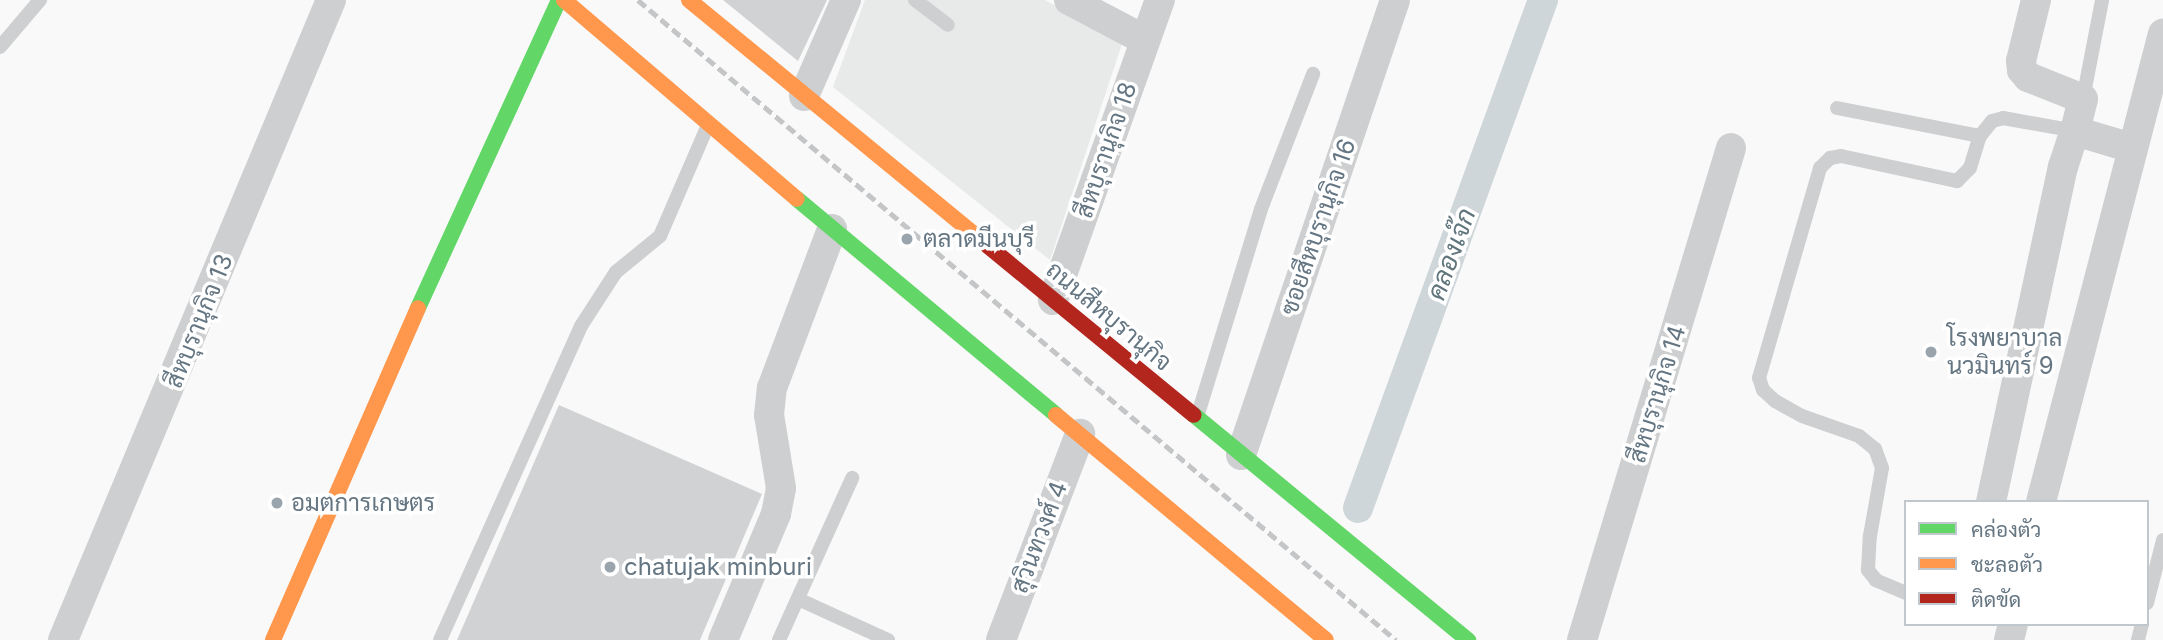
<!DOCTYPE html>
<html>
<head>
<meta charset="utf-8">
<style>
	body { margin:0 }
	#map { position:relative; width:2163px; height:640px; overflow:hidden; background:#f9f9f9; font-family:Inter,Sarabun,sans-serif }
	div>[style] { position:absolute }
	.built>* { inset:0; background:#e8e9e9 }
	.canal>* { height:30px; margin:-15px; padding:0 15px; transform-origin:15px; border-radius:15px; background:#ced6d9 }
	.building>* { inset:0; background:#d0d2d3 }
	.lane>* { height:14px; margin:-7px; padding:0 7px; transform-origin:7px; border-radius:7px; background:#cecfd0 }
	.street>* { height:30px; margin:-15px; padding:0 15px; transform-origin:15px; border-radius:15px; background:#cecfd0 }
	.fast>* { height:16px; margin:-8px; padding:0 8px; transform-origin:8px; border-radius:8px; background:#63d668 }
	.slow>* { height:16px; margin:-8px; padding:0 8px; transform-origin:8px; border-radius:8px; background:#ff974d }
	.jam>* { height:16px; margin:-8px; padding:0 8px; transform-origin:8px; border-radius:8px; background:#b3261e }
	.rail>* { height:5px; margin-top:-2.5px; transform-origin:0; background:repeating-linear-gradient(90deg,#c3c5c6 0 10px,transparent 0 15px) }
	.dots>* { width:19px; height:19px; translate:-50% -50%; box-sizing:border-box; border:4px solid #fff; border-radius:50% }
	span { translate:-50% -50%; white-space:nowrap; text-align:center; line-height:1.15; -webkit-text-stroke:7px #fff; paint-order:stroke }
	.street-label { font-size:24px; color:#657683 }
	.poi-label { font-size:24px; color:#657683 }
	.left { translate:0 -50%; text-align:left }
	.water-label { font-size:26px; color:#60757c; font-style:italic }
	.legend { position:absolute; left:1904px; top:500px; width:245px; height:126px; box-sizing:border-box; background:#fff; border:2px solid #c1c8cd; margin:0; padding:9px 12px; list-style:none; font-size:21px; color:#657683 }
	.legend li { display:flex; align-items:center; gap:14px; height:35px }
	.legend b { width:35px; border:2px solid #c1c8cd }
</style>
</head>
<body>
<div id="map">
	<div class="built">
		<i style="clip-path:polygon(865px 0,1045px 0,1122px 44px,1050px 260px,833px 87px)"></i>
	</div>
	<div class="canal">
		<i style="left:1358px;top:508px;width:541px;rotate:-69.99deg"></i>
	</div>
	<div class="building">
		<i style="clip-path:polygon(723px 0,827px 0,798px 61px)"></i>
		<i style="clip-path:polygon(559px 405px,762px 494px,700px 640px,457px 640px)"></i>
	</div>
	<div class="lane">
		<i style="left:915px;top:0;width:41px;rotate:37.1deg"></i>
		<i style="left:0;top:47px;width:62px;rotate:-49.6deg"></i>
		<i style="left:2083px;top:99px;width:101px;rotate:-79.1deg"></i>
		<i style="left:1837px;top:108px;width:146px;rotate:11.1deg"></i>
		<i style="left:1198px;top:414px;width:214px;rotate:-72.9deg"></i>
		<i style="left:1261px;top:209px;width:145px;rotate:-68.9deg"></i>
		<i style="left:1906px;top:593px;width:33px;rotate:-157deg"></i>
		<i style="left:1876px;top:580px;width:13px;rotate:-129deg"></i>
		<i style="left:1868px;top:570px;width:34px;rotate:-87deg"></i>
		<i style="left:1870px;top:536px;width:69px;rotate:-80deg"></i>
		<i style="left:1882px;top:468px;width:20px;rotate:-110deg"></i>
		<i style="left:1875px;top:449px;width:21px;rotate:-141deg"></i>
		<i style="left:1859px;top:436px;width:60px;rotate:-160.7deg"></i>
		<i style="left:1802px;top:416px;width:31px;rotate:-151deg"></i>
		<i style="left:1775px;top:401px;width:16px;rotate:-137deg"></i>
		<i style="left:1763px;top:390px;width:13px;rotate:-108deg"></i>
		<i style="left:1759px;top:378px;width:219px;rotate:-73.8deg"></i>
		<i style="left:1820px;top:168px;width:14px;rotate:-45deg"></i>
		<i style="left:1830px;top:158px;width:11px;rotate:-10deg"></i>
		<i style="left:1841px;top:156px;width:119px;rotate:12.2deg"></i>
		<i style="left:1957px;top:181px;width:18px;rotate:-45deg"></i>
		<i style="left:1970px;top:168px;width:34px;rotate:-73deg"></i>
		<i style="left:1980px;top:136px;width:19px;rotate:-51deg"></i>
		<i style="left:1992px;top:121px;width:11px;rotate:-15deg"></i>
		<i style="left:2003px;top:118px;width:73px;rotate:10.2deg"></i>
		<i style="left:798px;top:599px;width:99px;rotate:24.5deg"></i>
		<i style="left:2147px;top:603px;width:65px;rotate:-75.7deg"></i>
		<i style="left:440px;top:640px;width:344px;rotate:-65.8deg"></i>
		<i style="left:581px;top:326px;width:64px;rotate:-57.1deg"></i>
		<i style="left:616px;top:272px;width:57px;rotate:-39.3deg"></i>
		<i style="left:660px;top:236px;width:121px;rotate:-66.6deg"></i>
		<i style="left:779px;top:640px;width:178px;rotate:-65.7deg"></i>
		<i style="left:2138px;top:640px;width:16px;rotate:-76deg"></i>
	</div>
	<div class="street">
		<i style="left:1069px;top:0;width:86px;rotate:27.8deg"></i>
		<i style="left:2036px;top:0;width:63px;rotate:103.8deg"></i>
		<i style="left:2021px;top:61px;width:9px;rotate:84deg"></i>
		<i style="left:2022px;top:70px;width:9px;rotate:49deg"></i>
		<i style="left:2028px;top:77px;width:59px;rotate:21.8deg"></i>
		<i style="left:2083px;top:99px;width:33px;rotate:104deg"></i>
		<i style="left:804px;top:96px;width:105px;rotate:-66.4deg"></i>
		<i style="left:1053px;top:300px;width:319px;rotate:-70.4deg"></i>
		<i style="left:1241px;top:455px;width:480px;rotate:-71.3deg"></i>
		<i style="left:1991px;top:502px;width:343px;rotate:-77.9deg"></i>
		<i style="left:2063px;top:167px;width:38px;rotate:-72deg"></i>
		<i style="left:2075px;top:131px;width:59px;rotate:16.6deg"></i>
		<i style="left:2041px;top:502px;width:484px;rotate:-75.4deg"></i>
		<i style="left:63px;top:640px;width:694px;rotate:-67.28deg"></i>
		<i style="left:723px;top:640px;width:137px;rotate:-67.2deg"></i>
		<i style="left:776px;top:514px;width:26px;rotate:-79deg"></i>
		<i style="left:781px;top:488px;width:74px;rotate:-99.3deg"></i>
		<i style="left:769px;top:415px;width:27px;rotate:-84deg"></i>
		<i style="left:772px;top:388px;width:170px;rotate:-69.3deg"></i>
		<i style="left:1001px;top:640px;width:221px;rotate:-69deg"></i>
		<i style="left:1582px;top:640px;width:514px;rotate:-73.15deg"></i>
		<i style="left:2009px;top:640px;width:16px;rotate:-76deg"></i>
	</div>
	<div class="fast">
		<i style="left:797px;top:199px;width:337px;rotate:39.8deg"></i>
		<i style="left:418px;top:308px;width:339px;rotate:-65.4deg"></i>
		<i style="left:1194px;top:415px;width:355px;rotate:39.4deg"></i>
	</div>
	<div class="slow">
		<i style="left:564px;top:0;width:306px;rotate:40.5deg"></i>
		<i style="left:689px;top:0;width:387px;rotate:39.4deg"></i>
		<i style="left:1056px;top:415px;width:351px;rotate:39.8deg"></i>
		<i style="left:273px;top:640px;width:362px;rotate:-66.4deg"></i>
	</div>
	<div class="jam">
		<i style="left:988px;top:246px;width:266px;rotate:39.4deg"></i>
	</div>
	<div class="rail">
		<i style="left:638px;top:0;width:992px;rotate:40.18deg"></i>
	</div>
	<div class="dots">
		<i style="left:907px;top:239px;background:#99a4ac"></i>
		<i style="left:1931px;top:352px;background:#99a4ac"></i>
		<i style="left:277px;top:503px;background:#99a4ac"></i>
		<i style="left:610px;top:567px;background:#99a4ac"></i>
	</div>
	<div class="street-label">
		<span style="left:1106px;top:150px;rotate:-71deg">สีหบุรานุกิจ 18</span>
		<span style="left:1318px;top:227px;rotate:-71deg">ซอยสีหบุรานุกิจ 16</span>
		<span style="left:1109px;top:316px;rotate:40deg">ถนนสีหบุรานุกิจ</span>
		<span style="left:199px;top:321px;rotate:-68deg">สีหบุรานุกิจ 13</span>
		<span style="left:1657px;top:394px;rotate:-73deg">สีหบุรานุกิจ 14</span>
		<span style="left:1039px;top:537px;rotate:-69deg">สุวินทวงศ์ 4</span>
	</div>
	<div class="poi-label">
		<span class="left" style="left:923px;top:239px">ตลาดมีนบุรี</span>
		<span class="left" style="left:1947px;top:352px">โรงพยาบาล<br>นวมินทร์ 9</span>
		<span class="left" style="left:291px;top:503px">อมตการเกษตร</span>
		<span class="left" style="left:624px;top:567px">chatujak minburi</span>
	</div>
	<div class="water-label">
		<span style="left:1451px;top:254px;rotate:-70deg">คลองเจ๊ก</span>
	</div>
	<ul class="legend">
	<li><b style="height:9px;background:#63d668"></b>คล่องตัว</li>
	<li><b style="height:9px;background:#ff974d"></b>ชะลอตัว</li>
	<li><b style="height:9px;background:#b3261e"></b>ติดขัด</li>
	</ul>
</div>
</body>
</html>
